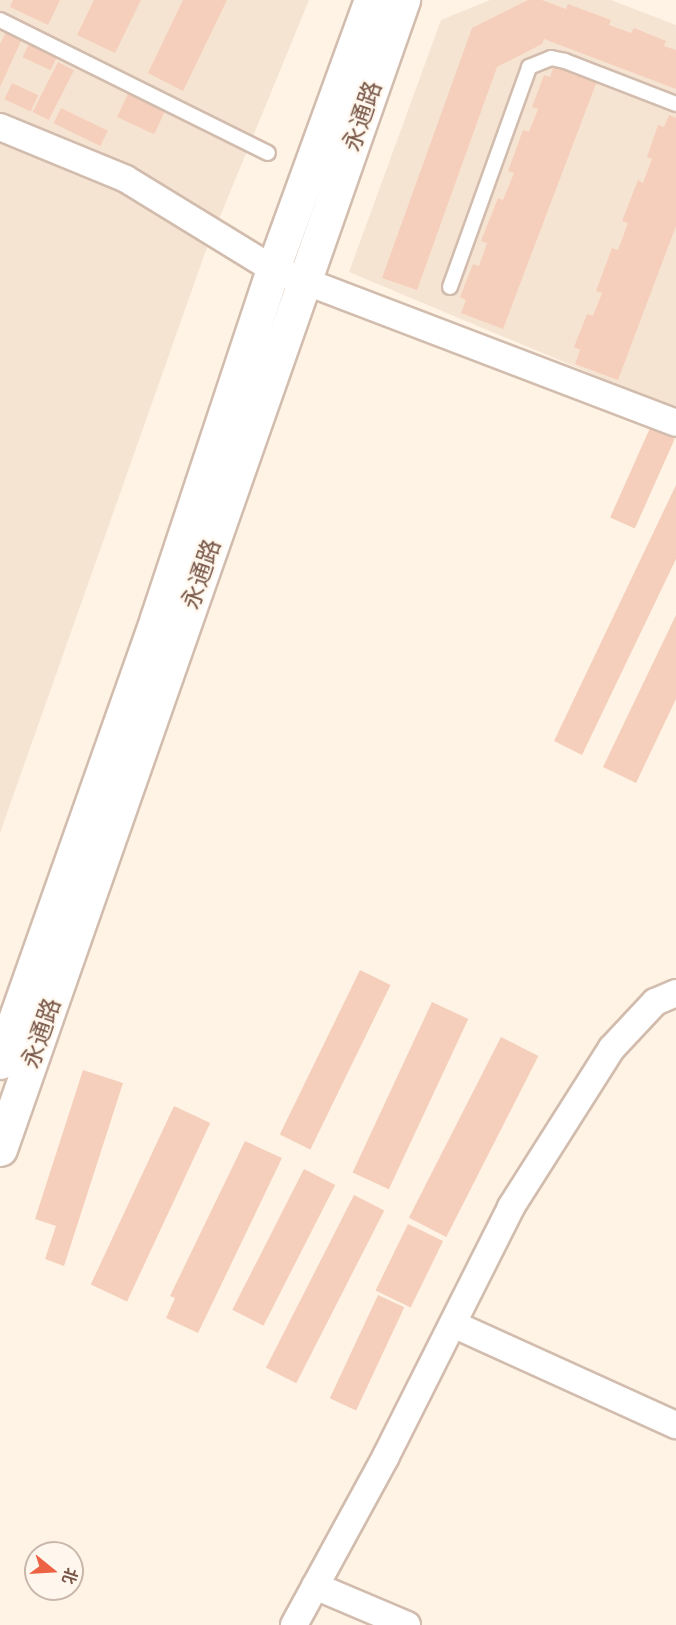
<!DOCTYPE html>
<html>
<head>
<meta charset="utf-8">
<style>
	body { margin:0 }
	#map { position:relative; width:676px; height:1625px; overflow:hidden; background:#fef3e5; font-family:Jost,"Noto Sans SC",sans-serif }
	div>[style] { position:absolute }
	.residential>* { inset:0; background:#f6e4d3 }
	.building>* { inset:0; background:#f5cfbb; transform-origin:0 0 }
	.roads { filter:drop-shadow(2px 0 #d2bcad) drop-shadow(-2px 0 #d2bcad) drop-shadow(0 2px #d2bcad) drop-shadow(0 -2px #d2bcad) }
	.service>* { height:14px; margin:-7px; padding:0 7px; transform-origin:7px; border-radius:7px; background:#fff }
	.minor>* { height:26px; margin:-13px; padding:0 13px; transform-origin:13px; border-radius:13px; background:#fff }
	.secondary>* { height:33px; margin:-16.5px; padding:0 16.5px; transform-origin:16.5px; border-radius:16.5px; background:#fff }
	span { translate:-50% -50%; white-space:nowrap; text-align:center; line-height:1.15; -webkit-text-stroke:4.5px #fff7ed; paint-order:stroke }
	.street-label { font-size:24px; color:#785748 }
	.north { position:absolute; left:24px; top:1541px; width:60px; height:60px; box-sizing:border-box; background:#fff7ed; border:2px solid #c9b7ab; border-radius:50%; rotate:108deg; font-size:16px; font-weight:700; line-height:24px; text-align:center; color:#785748 }
	.north::after { content:''; display:block; margin:auto; width:21px; height:27px; background:#ee6244; clip-path:polygon(50% 0,100% 100%,50% 72%,0 100%) }
</style>
</head>
<body>
<div id="map">
	<div class="residential">
		<i style="clip-path:polygon(0 0,309px 0,205px 253px,0 833px)"></i>
		<i style="clip-path:polygon(490px 0,611px 0,676px 25px,676px 409px,349px 272px,441px 20px)"></i>
	</div>
	<div class="building">
		<i style="clip-path:polygon(13px 0,60px 0,48px 25px,10px 7px)"></i>
		<i style="clip-path:polygon(94px 0,141px 0,115px 53px,77px 35px)"></i>
		<i style="clip-path:polygon(183px 0,227px 0,183px 91px,148px 73px)"></i>
		<i style="clip-path:polygon(528px 0,542px 0,566px 9px,568px 4px,611px 20px,609px 25px,631px 33px,634px 28px,666px 41px,664px 46px,676px 50px,676px 89px,544px 39px,542px 44px,497px 67px,417px 290px,382px 278px,472px 28px)"></i>
		<i style="clip-path:polygon(6px 32px,22px 39px,0 87px,0 44px)"></i>
		<i style="left:31px;top:39px;width:31px;height:20px;rotate:25deg"></i>
		<i style="left:58px;top:62px;width:18px;height:56px;rotate:27deg"></i>
		<i style="clip-path:polygon(554px 65px,597px 81px,503px 329px,461px 313px,466px 300px,460px 297px,473px 264px,479px 266px,487px 243px,481px 241px,498px 198px,503px 200px,514px 173px,508px 171px,523px 130px,529px 132px,538px 109px,532px 107px,544px 75px,550px 77px)"></i>
		<i style="left:12px;top:83px;width:29px;height:18px;rotate:25deg"></i>
		<i style="left:131px;top:87px;width:41px;height:33px;rotate:25deg"></i>
		<i style="left:61px;top:108px;width:52px;height:17px;rotate:26deg"></i>
		<i style="clip-path:polygon(669px 115px,676px 118px,676px 226px,618px 380px,575px 364px,580px 350px,574px 347px,587px 314px,593px 316px,602px 293px,596px 291px,612px 248px,618px 250px,628px 223px,622px 221px,638px 180px,643px 183px,652px 159px,647px 157px,658px 125px,664px 127px)"></i>
		<i style="left:650px;top:428px;width:27px;height:98px;rotate:24deg"></i>
		<i style="clip-path:polygon(676px 485px,676px 559px,582px 755px,554px 741px)"></i>
		<i style="clip-path:polygon(676px 615px,676px 699px,636px 783px,603px 767px)"></i>
		<i style="left:360px;top:970px;width:34px;height:183px;rotate:26deg"></i>
		<i style="left:432px;top:1002px;width:40px;height:188px;rotate:25deg"></i>
		<i style="left:501px;top:1037px;width:42px;height:203px;rotate:27deg"></i>
		<i style="clip-path:polygon(83px 1070px,123px 1083px,64px 1266px,45px 1259px,56px 1226px,35px 1219px)"></i>
		<i style="left:174px;top:1106px;width:40px;height:197px;rotate:25deg"></i>
		<i style="clip-path:polygon(245px 1141px,282px 1158px,198px 1333px,166px 1318px,175px 1298px,170px 1296px)"></i>
		<i style="left:304px;top:1169px;width:35px;height:158px;rotate:27deg"></i>
		<i style="left:354px;top:1195px;width:34px;height:194px;rotate:27deg"></i>
		<i style="left:408px;top:1224px;width:39px;height:74px;rotate:26deg"></i>
		<i style="left:378px;top:1295px;width:29px;height:114px;rotate:25deg"></i>
	</div>
	<div class="roads">
		<div class="service">
			<i style="left:0;top:20px;width:299px;rotate:26.4deg"></i>
			<i style="left:450px;top:287px;width:234px;rotate:-70.2deg"></i>
			<i style="left:529px;top:67px;width:24px;rotate:-22deg"></i>
			<i style="left:551px;top:58px;width:14px;rotate:12deg"></i>
			<i style="left:565px;top:61px;width:119px;rotate:21.2deg"></i>
		</div>
		<div class="minor">
			<i style="left:0;top:127px;width:136px;rotate:22.4deg"></i>
			<i style="left:126px;top:179px;width:172px;rotate:31.5deg"></i>
			<i style="left:273px;top:269px;width:431px;rotate:20.9deg"></i>
			<i style="left:453px;top:1324px;width:245px;rotate:24.4deg"></i>
			<i style="left:315px;top:1586px;width:100px;rotate:23deg"></i>
			<i style="left:294px;top:1625px;width:192px;rotate:-61.4deg"></i>
			<i style="left:386px;top:1456px;width:279px;rotate:-63.3deg"></i>
			<i style="left:511px;top:1207px;width:188px;rotate:-57.6deg"></i>
			<i style="left:612px;top:1048px;width:63px;rotate:-46.9deg"></i>
			<i style="left:655px;top:1002px;width:23px;rotate:-23deg"></i>
		</div>
		<div class="secondary">
			<i style="left:0;top:1062px;width:471px;rotate:-70.5deg"></i>
			<i style="left:157px;top:618px;width:368px;rotate:-71.6deg"></i>
			<i style="left:273px;top:269px;width:286px;rotate:-70deg"></i>
			<i style="left:0;top:1149px;width:1218px;rotate:-70.67deg"></i>
		</div>
	</div>
	<div class="street-label">
		<span style="left:362px;top:116px;rotate:-71deg">永通路</span>
		<span style="left:201px;top:574px;rotate:-71deg">永通路</span>
		<span style="left:41px;top:1033px;rotate:-71deg">永通路</span>
	</div>
	<div class="north">北</div>
</div>
</body>
</html>
